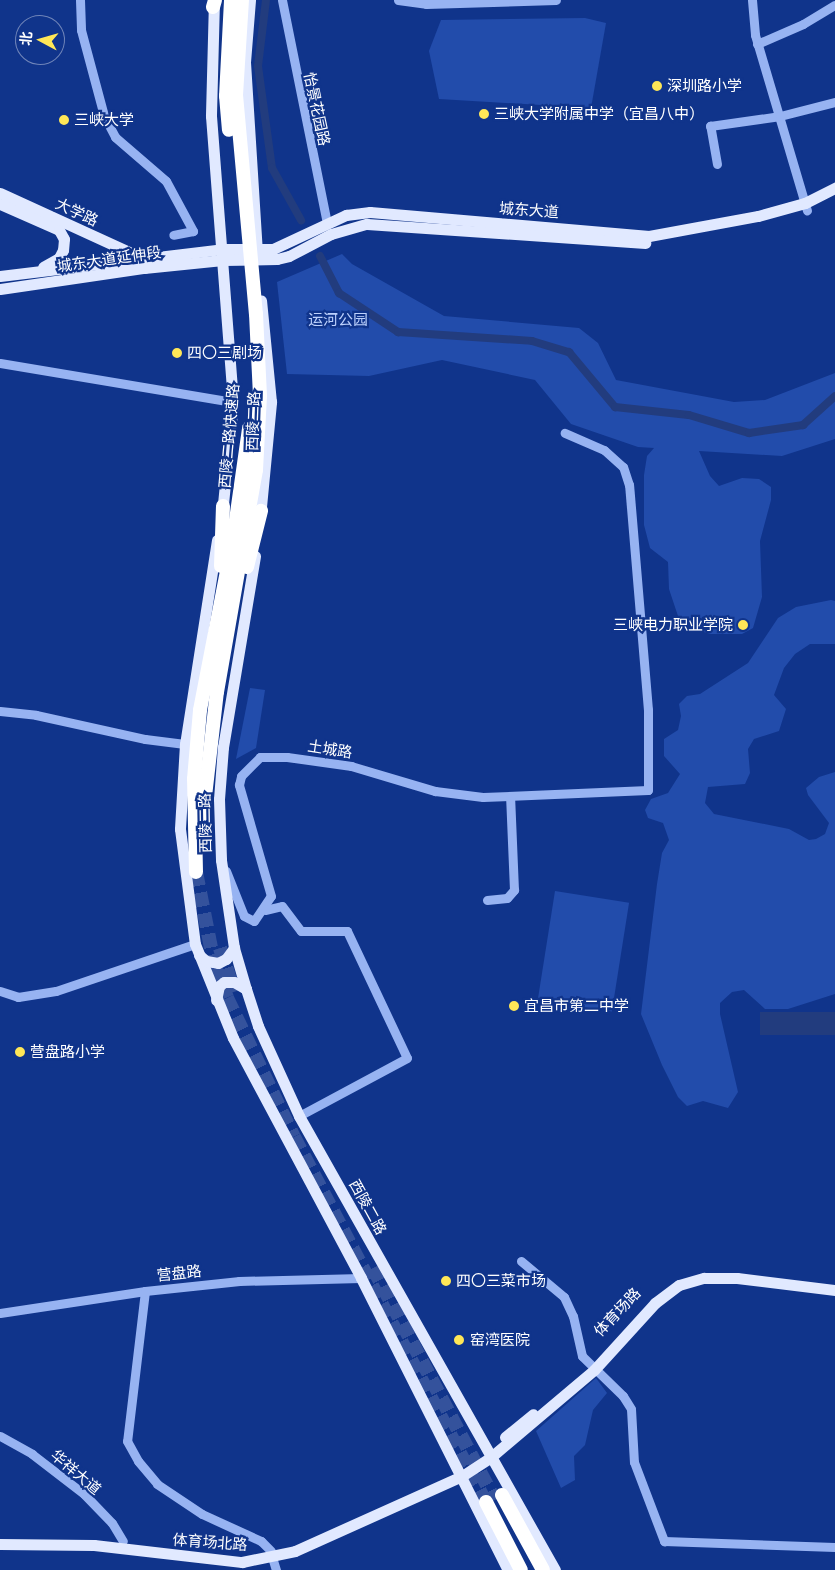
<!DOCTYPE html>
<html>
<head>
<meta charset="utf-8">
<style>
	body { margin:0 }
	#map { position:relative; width:835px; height:1570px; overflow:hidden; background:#10348b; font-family:Lato,"Noto Sans SC",sans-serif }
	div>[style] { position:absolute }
	.green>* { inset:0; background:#224cab; transform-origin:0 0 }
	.water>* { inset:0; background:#223c7e; transform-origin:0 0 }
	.canal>* { height:8px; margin:-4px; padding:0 4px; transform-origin:4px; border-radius:4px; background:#223c7e }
	.highway-tunnel>* { height:14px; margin-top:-7px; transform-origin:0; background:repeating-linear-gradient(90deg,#34529c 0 14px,transparent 0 21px) }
	.minor>* { height:9px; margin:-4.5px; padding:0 4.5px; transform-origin:4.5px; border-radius:4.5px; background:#97b3f2 }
	.major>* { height:11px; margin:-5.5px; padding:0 5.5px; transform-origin:5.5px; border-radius:5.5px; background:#e1e9ff }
	.highway>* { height:14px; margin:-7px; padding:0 7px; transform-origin:7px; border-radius:7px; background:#fff }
	.highway-bridge>* { height:14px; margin:-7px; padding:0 7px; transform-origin:7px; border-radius:7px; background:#fff }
	.dots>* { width:14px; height:14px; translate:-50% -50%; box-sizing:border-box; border:2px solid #10348b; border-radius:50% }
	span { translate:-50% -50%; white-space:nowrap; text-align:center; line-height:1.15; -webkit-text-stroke:4.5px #10348b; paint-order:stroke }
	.poi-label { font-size:15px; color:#fff }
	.left { translate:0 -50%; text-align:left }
	.right { translate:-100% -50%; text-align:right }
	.street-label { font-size:15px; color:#fff }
	.park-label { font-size:15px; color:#bdd1fd }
	.north { position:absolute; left:15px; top:15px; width:50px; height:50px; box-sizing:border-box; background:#10348b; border:1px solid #7085b9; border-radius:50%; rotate:276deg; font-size:14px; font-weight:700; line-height:20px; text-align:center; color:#fff }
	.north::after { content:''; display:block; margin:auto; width:18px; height:22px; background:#ffe757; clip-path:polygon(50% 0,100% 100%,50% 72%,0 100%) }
</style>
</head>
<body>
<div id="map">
	<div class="green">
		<i style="clip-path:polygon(585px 18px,606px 23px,591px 108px,439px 99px,429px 51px,441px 20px)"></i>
		<i style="clip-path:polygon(342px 254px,352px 264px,444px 316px,579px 328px,598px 343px,616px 380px,734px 402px,765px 400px,835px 373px,835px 439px,782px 456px,699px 451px,710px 476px,719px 486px,742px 478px,759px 479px,771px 487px,771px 500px,760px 541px,762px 597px,753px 628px,742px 634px,710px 634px,681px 625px,669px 589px,668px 562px,650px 548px,644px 525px,644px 475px,647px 456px,654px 448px,638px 447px,571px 424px,535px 380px,442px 360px,369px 376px,287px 374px,277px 282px)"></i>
		<i style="clip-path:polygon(831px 600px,835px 601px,835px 644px,810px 644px,795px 654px,784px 668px,774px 695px,786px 709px,779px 731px,754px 739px,748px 749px,750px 773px,745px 784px,708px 787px,705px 803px,714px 814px,789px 829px,809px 840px,816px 839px,825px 834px,829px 823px,808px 795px,806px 788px,819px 777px,835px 772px,835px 994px,788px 1009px,765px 1009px,744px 990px,732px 992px,720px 1003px,720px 1014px,738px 1092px,728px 1108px,703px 1101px,687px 1106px,678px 1097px,662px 1065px,641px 1014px,657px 884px,662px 853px,669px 840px,663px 823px,648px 818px,645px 810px,651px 799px,668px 793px,680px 774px,664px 756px,664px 739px,678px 730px,681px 716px,679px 704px,687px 696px,700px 694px,748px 663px,778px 618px,796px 607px)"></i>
		<i style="clip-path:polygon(250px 688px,265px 690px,256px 748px,236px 759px)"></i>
		<i style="left:555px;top:891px;width:75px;height:110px;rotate:9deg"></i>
		<i style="clip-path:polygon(596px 1378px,607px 1393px,593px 1410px,585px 1445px,574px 1456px,575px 1480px,561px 1488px,536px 1431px)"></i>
	</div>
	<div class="water">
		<i style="left:835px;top:1012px;width:23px;height:75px;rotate:90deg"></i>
	</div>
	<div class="canal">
		<i style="left:266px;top:0;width:66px;rotate:96.9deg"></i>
		<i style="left:258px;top:66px;width:103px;rotate:82.2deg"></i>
		<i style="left:272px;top:168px;width:60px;rotate:60.9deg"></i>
		<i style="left:320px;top:256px;width:42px;rotate:62.8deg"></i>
		<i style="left:339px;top:293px;width:71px;rotate:33.5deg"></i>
		<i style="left:398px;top:332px;width:134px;rotate:3.8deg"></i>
		<i style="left:532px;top:341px;width:39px;rotate:17deg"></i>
		<i style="left:569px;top:352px;width:72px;rotate:50.1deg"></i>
		<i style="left:615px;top:407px;width:74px;rotate:6.2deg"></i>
		<i style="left:689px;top:415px;width:63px;rotate:16.7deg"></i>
		<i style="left:749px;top:433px;width:55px;rotate:-8.4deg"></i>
		<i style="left:803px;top:425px;width:43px;rotate:-42.2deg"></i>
	</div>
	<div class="highway-tunnel">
		<i style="left:196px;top:872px;width:98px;rotate:78.8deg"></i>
		<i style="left:215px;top:968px;width:32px;rotate:68deg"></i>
		<i style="left:227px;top:998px;width:154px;rotate:64.3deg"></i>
		<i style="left:294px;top:1137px;width:412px;rotate:62.3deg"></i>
		<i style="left:220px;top:948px;width:46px;rotate:72.3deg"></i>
		<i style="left:373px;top:1268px;width:262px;rotate:62.3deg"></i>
	</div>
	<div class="minor">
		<i style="left:80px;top:0;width:30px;rotate:88deg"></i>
		<i style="left:81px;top:30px;width:89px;rotate:75deg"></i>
		<i style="left:104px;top:116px;width:24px;rotate:62deg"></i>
		<i style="left:115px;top:137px;width:67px;rotate:40.8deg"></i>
		<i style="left:166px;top:181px;width:57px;rotate:61.6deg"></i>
		<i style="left:193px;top:231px;width:20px;rotate:169deg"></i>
		<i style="left:282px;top:0;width:227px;rotate:78.6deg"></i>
		<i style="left:398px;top:0;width:28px;rotate:8deg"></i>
		<i style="left:426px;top:4px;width:130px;rotate:-1.8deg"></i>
		<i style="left:752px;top:0;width:35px;rotate:85deg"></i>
		<i style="left:755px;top:35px;width:183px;rotate:73.5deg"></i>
		<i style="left:757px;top:44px;width:50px;rotate:-23.5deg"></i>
		<i style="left:803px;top:24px;width:37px;rotate:-31deg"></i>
		<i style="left:717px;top:164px;width:39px;rotate:-100deg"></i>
		<i style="left:710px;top:126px;width:71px;rotate:-8.1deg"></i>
		<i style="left:780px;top:116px;width:57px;rotate:-14.3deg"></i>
		<i style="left:0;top:363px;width:236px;rotate:9.5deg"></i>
		<i style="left:0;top:711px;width:36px;rotate:6deg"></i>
		<i style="left:36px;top:715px;width:112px;rotate:12.4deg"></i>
		<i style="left:145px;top:739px;width:40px;rotate:7.1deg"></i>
		<i style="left:226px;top:871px;width:48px;rotate:68.2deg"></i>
		<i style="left:244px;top:916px;width:11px;rotate:27deg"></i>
		<i style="left:254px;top:921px;width:30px;rotate:-56deg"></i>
		<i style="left:271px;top:896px;width:116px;rotate:-106.1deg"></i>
		<i style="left:239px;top:785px;width:9px;rotate:-77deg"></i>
		<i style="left:241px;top:776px;width:27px;rotate:-45deg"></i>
		<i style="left:260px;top:757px;width:27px"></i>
		<i style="left:287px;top:757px;width:65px;rotate:8deg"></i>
		<i style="left:351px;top:766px;width:88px;rotate:16.6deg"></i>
		<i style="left:435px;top:791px;width:48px;rotate:7.1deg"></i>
		<i style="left:483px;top:797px;width:165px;rotate:-2.4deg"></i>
		<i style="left:648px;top:790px;width:80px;rotate:-90deg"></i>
		<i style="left:648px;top:710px;width:226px;rotate:-94.8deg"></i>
		<i style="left:629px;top:485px;width:19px;rotate:-108deg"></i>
		<i style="left:623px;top:467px;width:25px;rotate:-138deg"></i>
		<i style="left:604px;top:450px;width:43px;rotate:-156.4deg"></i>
		<i style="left:487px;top:900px;width:20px;rotate:-6deg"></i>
		<i style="left:507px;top:898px;width:11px;rotate:-49deg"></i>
		<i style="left:514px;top:890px;width:94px;rotate:-92.4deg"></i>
		<i style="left:265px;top:910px;width:17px;rotate:-13deg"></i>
		<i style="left:282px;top:906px;width:31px;rotate:53deg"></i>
		<i style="left:301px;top:931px;width:46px"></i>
		<i style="left:347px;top:931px;width:140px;rotate:64.7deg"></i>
		<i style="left:407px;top:1058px;width:123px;rotate:151.8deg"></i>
		<i style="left:0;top:991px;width:19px;rotate:18deg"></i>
		<i style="left:18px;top:997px;width:38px;rotate:-9deg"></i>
		<i style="left:56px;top:991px;width:147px;rotate:-18.7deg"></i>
		<i style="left:521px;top:1261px;width:56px;rotate:39.9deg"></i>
		<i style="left:564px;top:1297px;width:21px;rotate:65deg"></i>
		<i style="left:573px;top:1316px;width:41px;rotate:77.3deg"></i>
		<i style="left:582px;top:1356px;width:57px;rotate:44.3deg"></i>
		<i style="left:623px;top:1396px;width:15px;rotate:58deg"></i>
		<i style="left:631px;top:1409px;width:53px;rotate:86.8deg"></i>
		<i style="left:634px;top:1462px;width:85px;rotate:69.2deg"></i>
		<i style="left:664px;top:1541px;width:171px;rotate:2deg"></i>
		<i style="left:145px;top:1291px;width:151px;rotate:96.8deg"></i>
		<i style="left:127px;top:1441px;width:23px;rotate:61deg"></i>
		<i style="left:138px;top:1461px;width:30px;rotate:50deg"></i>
		<i style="left:157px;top:1484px;width:54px;rotate:33.7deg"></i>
		<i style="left:202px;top:1514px;width:65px;rotate:24.6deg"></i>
		<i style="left:261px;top:1541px;width:14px;rotate:45deg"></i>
		<i style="left:0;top:1313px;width:147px;rotate:-8.6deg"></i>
		<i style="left:145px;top:1291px;width:95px;rotate:-6.1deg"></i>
		<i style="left:239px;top:1281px;width:122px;rotate:-1.4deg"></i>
		<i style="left:0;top:1436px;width:37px;rotate:29deg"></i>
		<i style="left:32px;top:1454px;width:66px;rotate:37.6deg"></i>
		<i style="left:84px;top:1494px;width:40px;rotate:46deg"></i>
		<i style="left:112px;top:1523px;width:21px;rotate:59deg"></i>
		<i style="left:272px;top:1557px;width:14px;rotate:73deg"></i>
	</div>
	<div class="major">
		<i style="left:214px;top:0;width:116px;rotate:91.5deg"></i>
		<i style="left:211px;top:116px;width:287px;rotate:85.6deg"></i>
		<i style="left:233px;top:402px;width:113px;rotate:95.6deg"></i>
		<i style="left:250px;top:0;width:62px;rotate:94.6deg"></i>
		<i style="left:245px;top:62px;width:189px;rotate:86.4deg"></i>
		<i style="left:0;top:193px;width:154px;rotate:24.6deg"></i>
		<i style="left:0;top:204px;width:64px;rotate:23.8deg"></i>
		<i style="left:59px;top:230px;width:10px;rotate:61deg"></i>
		<i style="left:64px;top:239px;width:11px;rotate:95deg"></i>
		<i style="left:63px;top:250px;width:9px;rotate:117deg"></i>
		<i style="left:59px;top:258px;width:18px;rotate:151deg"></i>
		<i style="left:0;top:276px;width:224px;rotate:-6.9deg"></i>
		<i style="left:222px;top:249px;width:51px"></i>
		<i style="left:273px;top:249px;width:81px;rotate:-25deg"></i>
		<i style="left:346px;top:215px;width:24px;rotate:-7deg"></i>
		<i style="left:370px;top:212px;width:280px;rotate:4.9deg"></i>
		<i style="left:649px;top:236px;width:111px;rotate:-10.4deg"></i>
		<i style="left:758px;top:216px;width:49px;rotate:-15.5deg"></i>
		<i style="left:805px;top:203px;width:34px;rotate:-27deg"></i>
		<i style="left:0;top:289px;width:146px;rotate:-8.3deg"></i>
		<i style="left:144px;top:268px;width:79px;rotate:-5.8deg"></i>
		<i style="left:223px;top:260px;width:54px;rotate:-1.1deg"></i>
		<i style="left:277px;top:259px;width:12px;rotate:-14deg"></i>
		<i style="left:289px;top:256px;width:47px;rotate:-27.6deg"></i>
		<i style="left:331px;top:234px;width:37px;rotate:-16deg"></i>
		<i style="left:367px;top:224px;width:279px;rotate:3.9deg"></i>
		<i style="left:260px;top:517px;width:116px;rotate:-84.5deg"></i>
		<i style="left:271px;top:402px;width:102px;rotate:-95.6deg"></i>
		<i style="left:217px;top:540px;width:206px;rotate:98.9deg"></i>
		<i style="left:185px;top:744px;width:85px;rotate:93.4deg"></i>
		<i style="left:180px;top:829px;width:116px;rotate:82.6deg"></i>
		<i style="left:195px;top:944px;width:101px;rotate:68deg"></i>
		<i style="left:233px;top:1038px;width:272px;rotate:61.9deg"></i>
		<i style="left:361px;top:1278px;width:327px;rotate:63.3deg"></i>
		<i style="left:255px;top:556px;width:194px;rotate:99.5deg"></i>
		<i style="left:223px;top:747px;width:52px;rotate:94.4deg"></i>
		<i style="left:219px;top:799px;width:61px;rotate:88.1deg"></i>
		<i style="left:221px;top:860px;width:89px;rotate:81.6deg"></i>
		<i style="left:234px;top:948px;width:43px;rotate:73.7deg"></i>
		<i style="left:246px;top:989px;width:39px;rotate:72deg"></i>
		<i style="left:258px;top:1026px;width:99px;rotate:65.5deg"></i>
		<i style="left:299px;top:1116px;width:521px;rotate:60.58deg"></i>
		<i style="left:199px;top:955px;width:9px;rotate:41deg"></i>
		<i style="left:206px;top:961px;width:12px;rotate:9deg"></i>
		<i style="left:218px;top:963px;width:9px;rotate:-27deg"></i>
		<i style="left:226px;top:959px;width:14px;rotate:-54deg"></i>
		<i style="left:216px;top:1000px;width:14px;rotate:-78deg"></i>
		<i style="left:219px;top:986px;width:6px;rotate:-39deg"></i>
		<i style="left:224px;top:982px;width:10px"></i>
		<i style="left:234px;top:982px;width:14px;rotate:30deg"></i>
		<i style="left:505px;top:1437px;width:36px;rotate:-39deg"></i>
		<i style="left:0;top:1544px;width:94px;rotate:0.6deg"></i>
		<i style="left:94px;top:1545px;width:149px;rotate:6.6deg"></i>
		<i style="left:242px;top:1562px;width:54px;rotate:-11.7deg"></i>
		<i style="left:295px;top:1551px;width:183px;rotate:-24.2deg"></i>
		<i style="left:462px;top:1476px;width:35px;rotate:-33deg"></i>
		<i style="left:491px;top:1457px;width:135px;rotate:-40.2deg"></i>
		<i style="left:594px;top:1370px;width:91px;rotate:-47.7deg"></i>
		<i style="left:655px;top:1303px;width:30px;rotate:-37deg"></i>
		<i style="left:679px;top:1285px;width:26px;rotate:-16deg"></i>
		<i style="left:704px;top:1278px;width:33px"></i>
		<i style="left:737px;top:1278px;width:99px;rotate:7deg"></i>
	</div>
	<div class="highway">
		<i style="left:213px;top:7px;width:7px;rotate:-74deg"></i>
		<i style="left:236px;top:95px;width:95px;rotate:-86.4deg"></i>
		<i style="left:226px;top:96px;width:96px;rotate:-87deg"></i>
		<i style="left:221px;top:566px;width:60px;rotate:-88.1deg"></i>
		<i style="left:247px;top:567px;width:58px;rotate:-76deg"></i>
		<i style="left:203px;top:814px;width:123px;rotate:-83.5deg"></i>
		<i style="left:217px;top:692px;width:151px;rotate:-80.1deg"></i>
		<i style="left:196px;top:872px;width:93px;rotate:-91.2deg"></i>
		<i style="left:194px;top:779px;width:69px;rotate:-85deg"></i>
		<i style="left:200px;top:710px;width:172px;rotate:-79deg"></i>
		<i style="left:502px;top:1495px;width:85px;rotate:61.3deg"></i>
		<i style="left:486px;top:1502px;width:76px;rotate:62.8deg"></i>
	</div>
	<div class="highway-bridge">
		<i style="left:236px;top:95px;width:220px;rotate:84.8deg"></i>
		<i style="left:256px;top:314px;width:82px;rotate:87.2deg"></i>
		<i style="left:260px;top:396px;width:74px;rotate:93.1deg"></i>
		<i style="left:256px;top:470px;width:74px;rotate:100.1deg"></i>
		<i style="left:226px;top:96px;width:34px;rotate:85deg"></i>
		<i style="left:233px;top:541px;width:114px;rotate:-81.9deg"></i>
	</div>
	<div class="dots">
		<i style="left:657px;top:86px;background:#ffe757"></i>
		<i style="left:484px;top:114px;background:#ffe757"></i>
		<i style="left:64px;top:120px;background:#ffe757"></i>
		<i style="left:177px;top:353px;background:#ffe757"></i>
		<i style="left:743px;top:625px;background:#ffe757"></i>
		<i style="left:514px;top:1006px;background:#ffe757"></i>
		<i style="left:20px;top:1052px;background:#ffe757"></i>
		<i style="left:446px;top:1281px;background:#ffe757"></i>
		<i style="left:459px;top:1340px;background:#ffe757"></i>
	</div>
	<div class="poi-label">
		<span class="left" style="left:667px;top:86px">深圳路小学</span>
		<span class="left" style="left:494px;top:114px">三峡大学附属中学（宜昌八中）</span>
		<span class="left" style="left:74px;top:120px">三峡大学</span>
		<span class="left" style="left:187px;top:353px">四〇三剧场</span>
		<span class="right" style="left:733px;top:625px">三峡电力职业学院</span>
		<span class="left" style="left:524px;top:1006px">宜昌市第二中学</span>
		<span class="left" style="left:30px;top:1052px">营盘路小学</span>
		<span class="left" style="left:456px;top:1281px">四〇三菜市场</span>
		<span class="left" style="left:470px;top:1340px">窑湾医院</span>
	</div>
	<div class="street-label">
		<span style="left:317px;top:109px;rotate:78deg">怡景花园路</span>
		<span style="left:529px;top:210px;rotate:4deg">城东大道</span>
		<span style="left:77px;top:212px;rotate:25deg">大学路</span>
		<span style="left:109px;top:259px;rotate:-8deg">城东大道延伸段</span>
		<span style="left:253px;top:421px;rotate:-88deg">西陵二路</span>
		<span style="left:229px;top:436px;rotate:-85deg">西陵二路快速路</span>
		<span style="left:330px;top:749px;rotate:9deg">土城路</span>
		<span style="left:205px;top:823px;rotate:-91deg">西陵二路</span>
		<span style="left:368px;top:1207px;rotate:61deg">西陵二路</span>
		<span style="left:179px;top:1273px;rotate:-6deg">营盘路</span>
		<span style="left:617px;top:1312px;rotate:-47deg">体育场路</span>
		<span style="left:76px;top:1472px;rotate:40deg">华祥大道</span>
		<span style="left:210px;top:1542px;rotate:4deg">体育场北路</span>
	</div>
	<div class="park-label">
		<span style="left:338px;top:320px">运河公园</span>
	</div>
	<div class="north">北</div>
</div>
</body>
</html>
